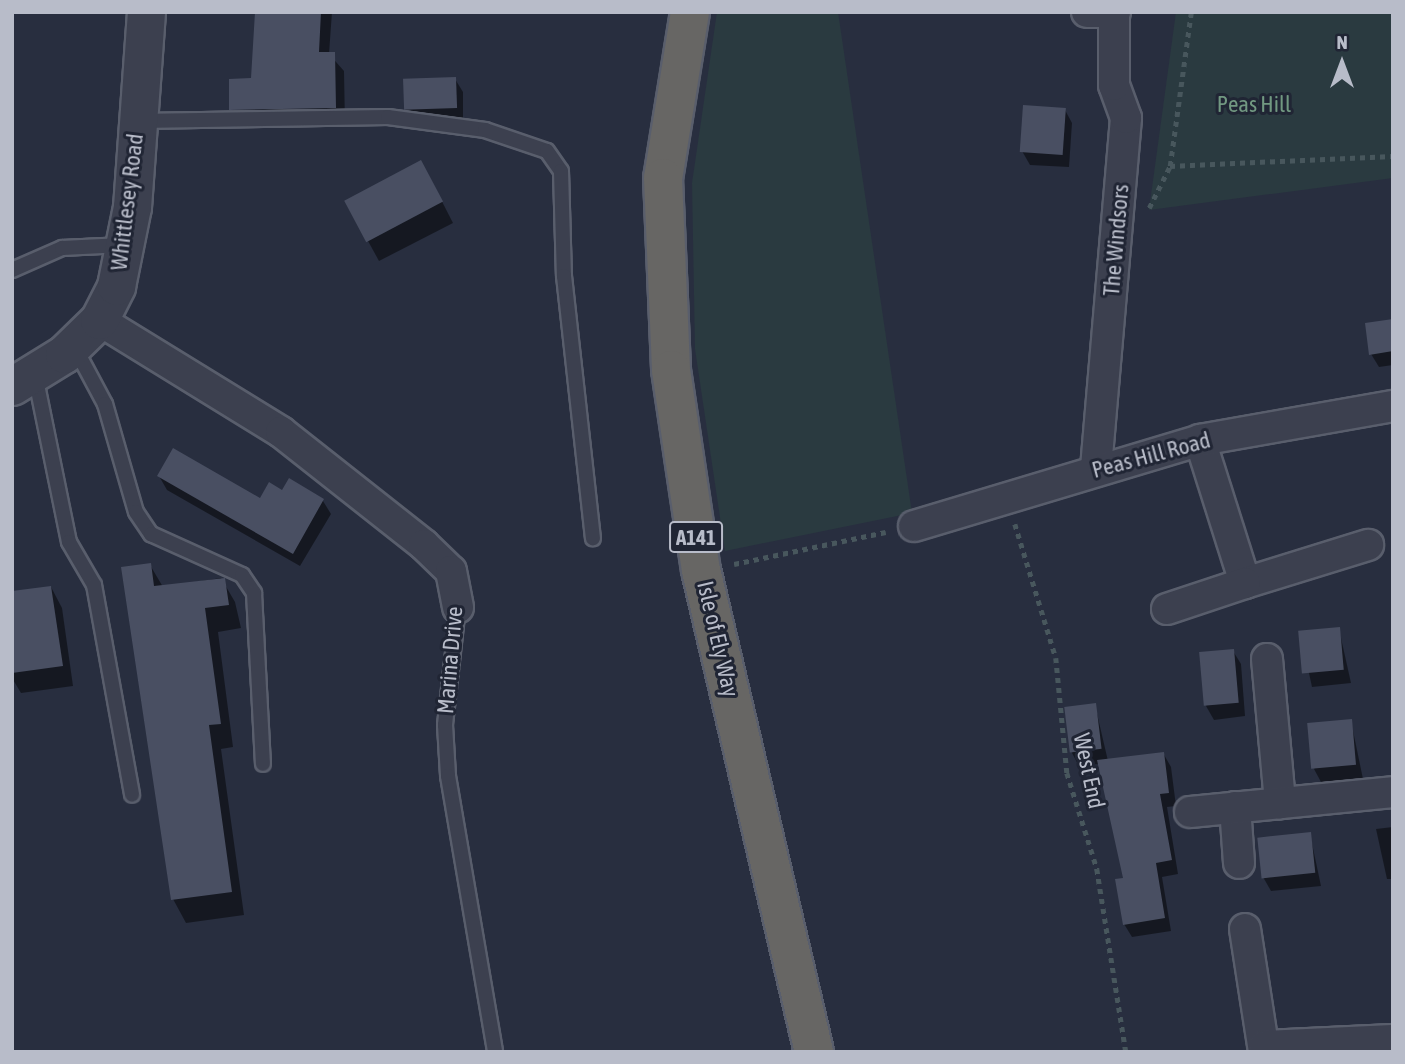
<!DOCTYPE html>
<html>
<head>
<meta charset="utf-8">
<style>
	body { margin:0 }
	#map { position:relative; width:1405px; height:1064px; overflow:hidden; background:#282e3f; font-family:"Asap Condensed",sans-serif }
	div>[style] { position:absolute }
	.green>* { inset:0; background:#2a3a40 }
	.shadow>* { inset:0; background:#0007 }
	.building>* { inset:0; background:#494f62; transform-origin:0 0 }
	.path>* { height:4.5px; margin-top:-2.25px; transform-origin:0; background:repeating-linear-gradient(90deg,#48575d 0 5px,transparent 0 10px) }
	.roads { filter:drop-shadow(2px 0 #595e6c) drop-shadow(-2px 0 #595e6c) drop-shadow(0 2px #595e6c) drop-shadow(0 -2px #595e6c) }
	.service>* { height:14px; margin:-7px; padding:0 7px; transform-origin:7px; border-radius:7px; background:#3c404f }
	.minor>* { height:30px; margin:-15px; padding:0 15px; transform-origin:15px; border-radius:15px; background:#3c404f }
	.tertiary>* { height:37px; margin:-18.5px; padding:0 18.5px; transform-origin:18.5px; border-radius:18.5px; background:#3c404f }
	.trunk>* { height:38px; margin:-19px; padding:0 19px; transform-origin:19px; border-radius:19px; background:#676664 }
	span { translate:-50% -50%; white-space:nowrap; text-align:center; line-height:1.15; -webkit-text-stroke:6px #202534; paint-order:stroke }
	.shield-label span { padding:2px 5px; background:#202534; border:2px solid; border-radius:5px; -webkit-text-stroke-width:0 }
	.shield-label { font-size:21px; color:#b8bcc9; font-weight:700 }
	.park-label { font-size:23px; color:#719881 }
	.street-label { font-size:23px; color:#b8bcc9 }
	.frame { position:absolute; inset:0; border:14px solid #b8bcc9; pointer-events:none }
	.north { position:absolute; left:1307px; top:28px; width:70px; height:70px; -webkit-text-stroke:5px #202534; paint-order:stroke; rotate:0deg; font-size:19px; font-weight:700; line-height:28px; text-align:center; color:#b8bcc9 }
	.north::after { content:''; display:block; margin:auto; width:24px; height:32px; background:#b8bcc9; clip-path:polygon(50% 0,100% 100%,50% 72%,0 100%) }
</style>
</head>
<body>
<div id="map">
	<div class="green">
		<i style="clip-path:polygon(717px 12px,838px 12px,912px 513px,725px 551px,695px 349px,692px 183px)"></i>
		<i style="clip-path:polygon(1176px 12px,1393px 12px,1393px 178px,1149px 210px)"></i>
	</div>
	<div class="shadow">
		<i style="clip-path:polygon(257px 12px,332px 12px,329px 54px,344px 71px,345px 125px,241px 127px,231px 109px,252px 80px)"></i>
		<i style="clip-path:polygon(455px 79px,463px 92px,463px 121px,413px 122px,405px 109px)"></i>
		<i style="clip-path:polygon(1065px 110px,1072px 123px,1069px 167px,1030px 165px,1022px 151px)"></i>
		<i style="clip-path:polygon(432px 182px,453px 223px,379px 261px,346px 201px)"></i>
		<i style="clip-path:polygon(1393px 321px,1393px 365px,1379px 367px,1371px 354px)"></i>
		<i style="clip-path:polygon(159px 476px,261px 501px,283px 492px,289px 481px,323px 501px,331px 514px,300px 566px,167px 490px)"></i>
		<i style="clip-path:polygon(150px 565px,163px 587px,221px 578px,235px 602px,241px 628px,218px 632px,233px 747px,221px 749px,244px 915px,186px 923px,173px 899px)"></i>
		<i style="clip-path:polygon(51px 587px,62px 608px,73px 686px,21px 693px,12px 678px,12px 593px)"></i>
		<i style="clip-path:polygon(1339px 629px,1351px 683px,1312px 687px,1300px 632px)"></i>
		<i style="clip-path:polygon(1233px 651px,1241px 664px,1245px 716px,1214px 720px,1206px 706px)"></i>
		<i style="clip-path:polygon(1095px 705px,1108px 761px,1163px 753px,1171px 767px,1176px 806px,1167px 807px,1178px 874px,1162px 877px,1171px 931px,1132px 937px,1124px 924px,1125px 879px,1100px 764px,1079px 766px,1072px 753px)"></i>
		<i style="clip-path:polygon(1351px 721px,1363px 779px,1321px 782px,1314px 769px)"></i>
		<i style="clip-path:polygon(1393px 827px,1393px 879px,1387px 879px,1376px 829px)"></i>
		<i style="clip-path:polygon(1310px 834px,1321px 886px,1271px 891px,1263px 877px)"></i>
	</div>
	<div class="building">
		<i style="clip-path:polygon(255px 12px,321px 12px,319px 52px,335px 52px,336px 108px,229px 110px,229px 79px,251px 78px)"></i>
		<i style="left:456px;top:77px;width:31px;height:53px;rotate:88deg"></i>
		<i style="left:1023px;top:105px;width:43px;height:47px;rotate:4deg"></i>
		<i style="left:421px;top:160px;width:47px;height:87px;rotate:62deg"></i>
		<i style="clip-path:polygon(1393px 319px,1393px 351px,1369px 355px,1365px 323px)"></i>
		<i style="clip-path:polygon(173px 448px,260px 498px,269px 482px,282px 490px,289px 478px,324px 499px,293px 554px,157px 476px)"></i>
		<i style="clip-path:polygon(151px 563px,154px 586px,225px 578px,229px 605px,205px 608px,221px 724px,209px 725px,232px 892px,171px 900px,121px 567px)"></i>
		<i style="clip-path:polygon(51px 586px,63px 666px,12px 673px,12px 591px)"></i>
		<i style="left:1340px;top:627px;width:43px;height:42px;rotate:85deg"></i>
		<i style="left:1234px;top:649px;width:54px;height:35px;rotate:85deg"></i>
		<i style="left:1096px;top:703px;width:46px;height:32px;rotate:83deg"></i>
		<i style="left:1352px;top:719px;width:46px;height:45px;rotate:85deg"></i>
		<i style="clip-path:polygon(1164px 752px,1169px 793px,1160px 794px,1172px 860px,1156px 863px,1165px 918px,1123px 925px,1115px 879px,1123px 878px,1097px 760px)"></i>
		<i style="left:1311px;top:832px;width:41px;height:54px;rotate:84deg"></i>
	</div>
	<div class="path">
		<i style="left:1170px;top:166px;width:223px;rotate:-2.6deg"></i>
		<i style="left:1149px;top:208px;width:47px;rotate:-63.4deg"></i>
		<i style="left:1170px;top:166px;width:155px;rotate:-82.2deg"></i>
		<i style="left:1015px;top:524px;width:140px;rotate:73deg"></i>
		<i style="left:1056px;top:658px;width:116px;rotate:84.5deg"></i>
		<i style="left:1067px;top:773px;width:101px;rotate:72.6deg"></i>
		<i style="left:1097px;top:869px;width:185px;rotate:81deg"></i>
		<i style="left:734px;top:564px;width:155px;rotate:-11.9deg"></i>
	</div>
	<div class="roads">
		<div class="service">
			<i style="left:139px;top:121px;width:249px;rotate:-0.9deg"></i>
			<i style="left:388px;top:117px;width:98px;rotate:7.6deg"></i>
			<i style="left:485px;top:130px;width:65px;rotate:18.7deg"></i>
			<i style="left:547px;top:151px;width:24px;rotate:55deg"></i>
			<i style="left:561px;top:171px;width:105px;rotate:88.4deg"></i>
			<i style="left:564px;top:276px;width:264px;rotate:83.7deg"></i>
			<i style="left:12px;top:270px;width:55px;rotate:-23.7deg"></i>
			<i style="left:62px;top:248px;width:61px;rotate:-2.8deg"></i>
			<i style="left:74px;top:346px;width:66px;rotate:61.9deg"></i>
			<i style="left:105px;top:404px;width:112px;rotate:74deg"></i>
			<i style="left:136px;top:512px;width:27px;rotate:56deg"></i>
			<i style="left:151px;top:534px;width:100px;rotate:24.3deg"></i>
			<i style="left:242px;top:575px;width:22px;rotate:56deg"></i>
			<i style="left:254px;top:593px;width:171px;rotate:87deg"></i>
			<i style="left:35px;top:375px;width:170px;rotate:78.5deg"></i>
			<i style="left:69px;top:542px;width:50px;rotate:59.8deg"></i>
			<i style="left:94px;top:585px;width:213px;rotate:79.7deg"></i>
			<i style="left:458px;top:607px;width:119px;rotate:96.3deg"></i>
			<i style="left:445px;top:725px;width:51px;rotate:86.6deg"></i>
			<i style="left:448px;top:776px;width:280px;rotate:80.3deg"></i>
		</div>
		<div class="minor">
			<i style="left:1087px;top:12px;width:28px"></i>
			<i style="left:99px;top:320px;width:214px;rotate:31.6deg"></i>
			<i style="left:281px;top:432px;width:182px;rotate:38.3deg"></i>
			<i style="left:424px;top:545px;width:37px;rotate:44deg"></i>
			<i style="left:451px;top:571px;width:37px;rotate:79deg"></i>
			<i style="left:1200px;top:440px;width:150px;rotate:72.5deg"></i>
			<i style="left:1245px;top:583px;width:129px;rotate:-17.2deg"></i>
			<i style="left:1096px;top:468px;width:351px;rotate:-85.1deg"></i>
			<i style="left:1126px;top:118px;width:35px;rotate:-110deg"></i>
			<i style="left:1114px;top:85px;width:72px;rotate:-90deg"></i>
			<i style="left:914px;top:526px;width:299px;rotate:-16.7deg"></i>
			<i style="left:1200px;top:440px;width:196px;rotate:-10deg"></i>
			<i style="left:1167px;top:609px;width:82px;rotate:-18.4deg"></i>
			<i style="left:1267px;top:659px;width:145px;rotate:84.8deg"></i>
			<i style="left:1235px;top:807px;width:56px;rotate:85.9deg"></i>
			<i style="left:1190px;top:812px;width:204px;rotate:-5.6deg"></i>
			<i style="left:1245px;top:929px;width:124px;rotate:81.2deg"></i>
			<i style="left:1264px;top:1046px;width:129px;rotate:-2.7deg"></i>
		</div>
		<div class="tertiary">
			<i style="left:12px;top:386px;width:61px;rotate:-31.6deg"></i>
			<i style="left:64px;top:354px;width:49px;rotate:-44.2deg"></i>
			<i style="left:99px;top:320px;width:38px;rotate:-63deg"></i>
			<i style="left:116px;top:286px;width:81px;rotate:-78.6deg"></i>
			<i style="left:132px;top:207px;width:196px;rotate:-85.9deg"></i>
		</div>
		<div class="trunk">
			<i style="left:690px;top:12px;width:168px;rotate:99.2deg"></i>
			<i style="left:663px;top:178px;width:192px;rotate:87.6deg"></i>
			<i style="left:671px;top:370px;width:202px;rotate:81.5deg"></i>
			<i style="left:701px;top:570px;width:495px;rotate:76.8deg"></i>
		</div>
	</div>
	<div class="shield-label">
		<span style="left:696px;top:537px">A141</span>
	</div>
	<div class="park-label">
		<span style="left:1254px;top:104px">Peas Hill</span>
	</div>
	<div class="street-label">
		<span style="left:127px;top:202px;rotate:-83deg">Whittlesey Road</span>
		<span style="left:1116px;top:240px;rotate:-85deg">The Windsors</span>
		<span style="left:1151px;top:455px;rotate:-15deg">Peas Hill Road</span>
		<span style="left:718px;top:639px;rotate:77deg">Isle of Ely Way</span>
		<span style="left:450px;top:660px;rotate:-85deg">Marina Drive</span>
		<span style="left:1089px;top:771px;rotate:78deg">West End</span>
	</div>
	<div class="frame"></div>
	<div class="north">N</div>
</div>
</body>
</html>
